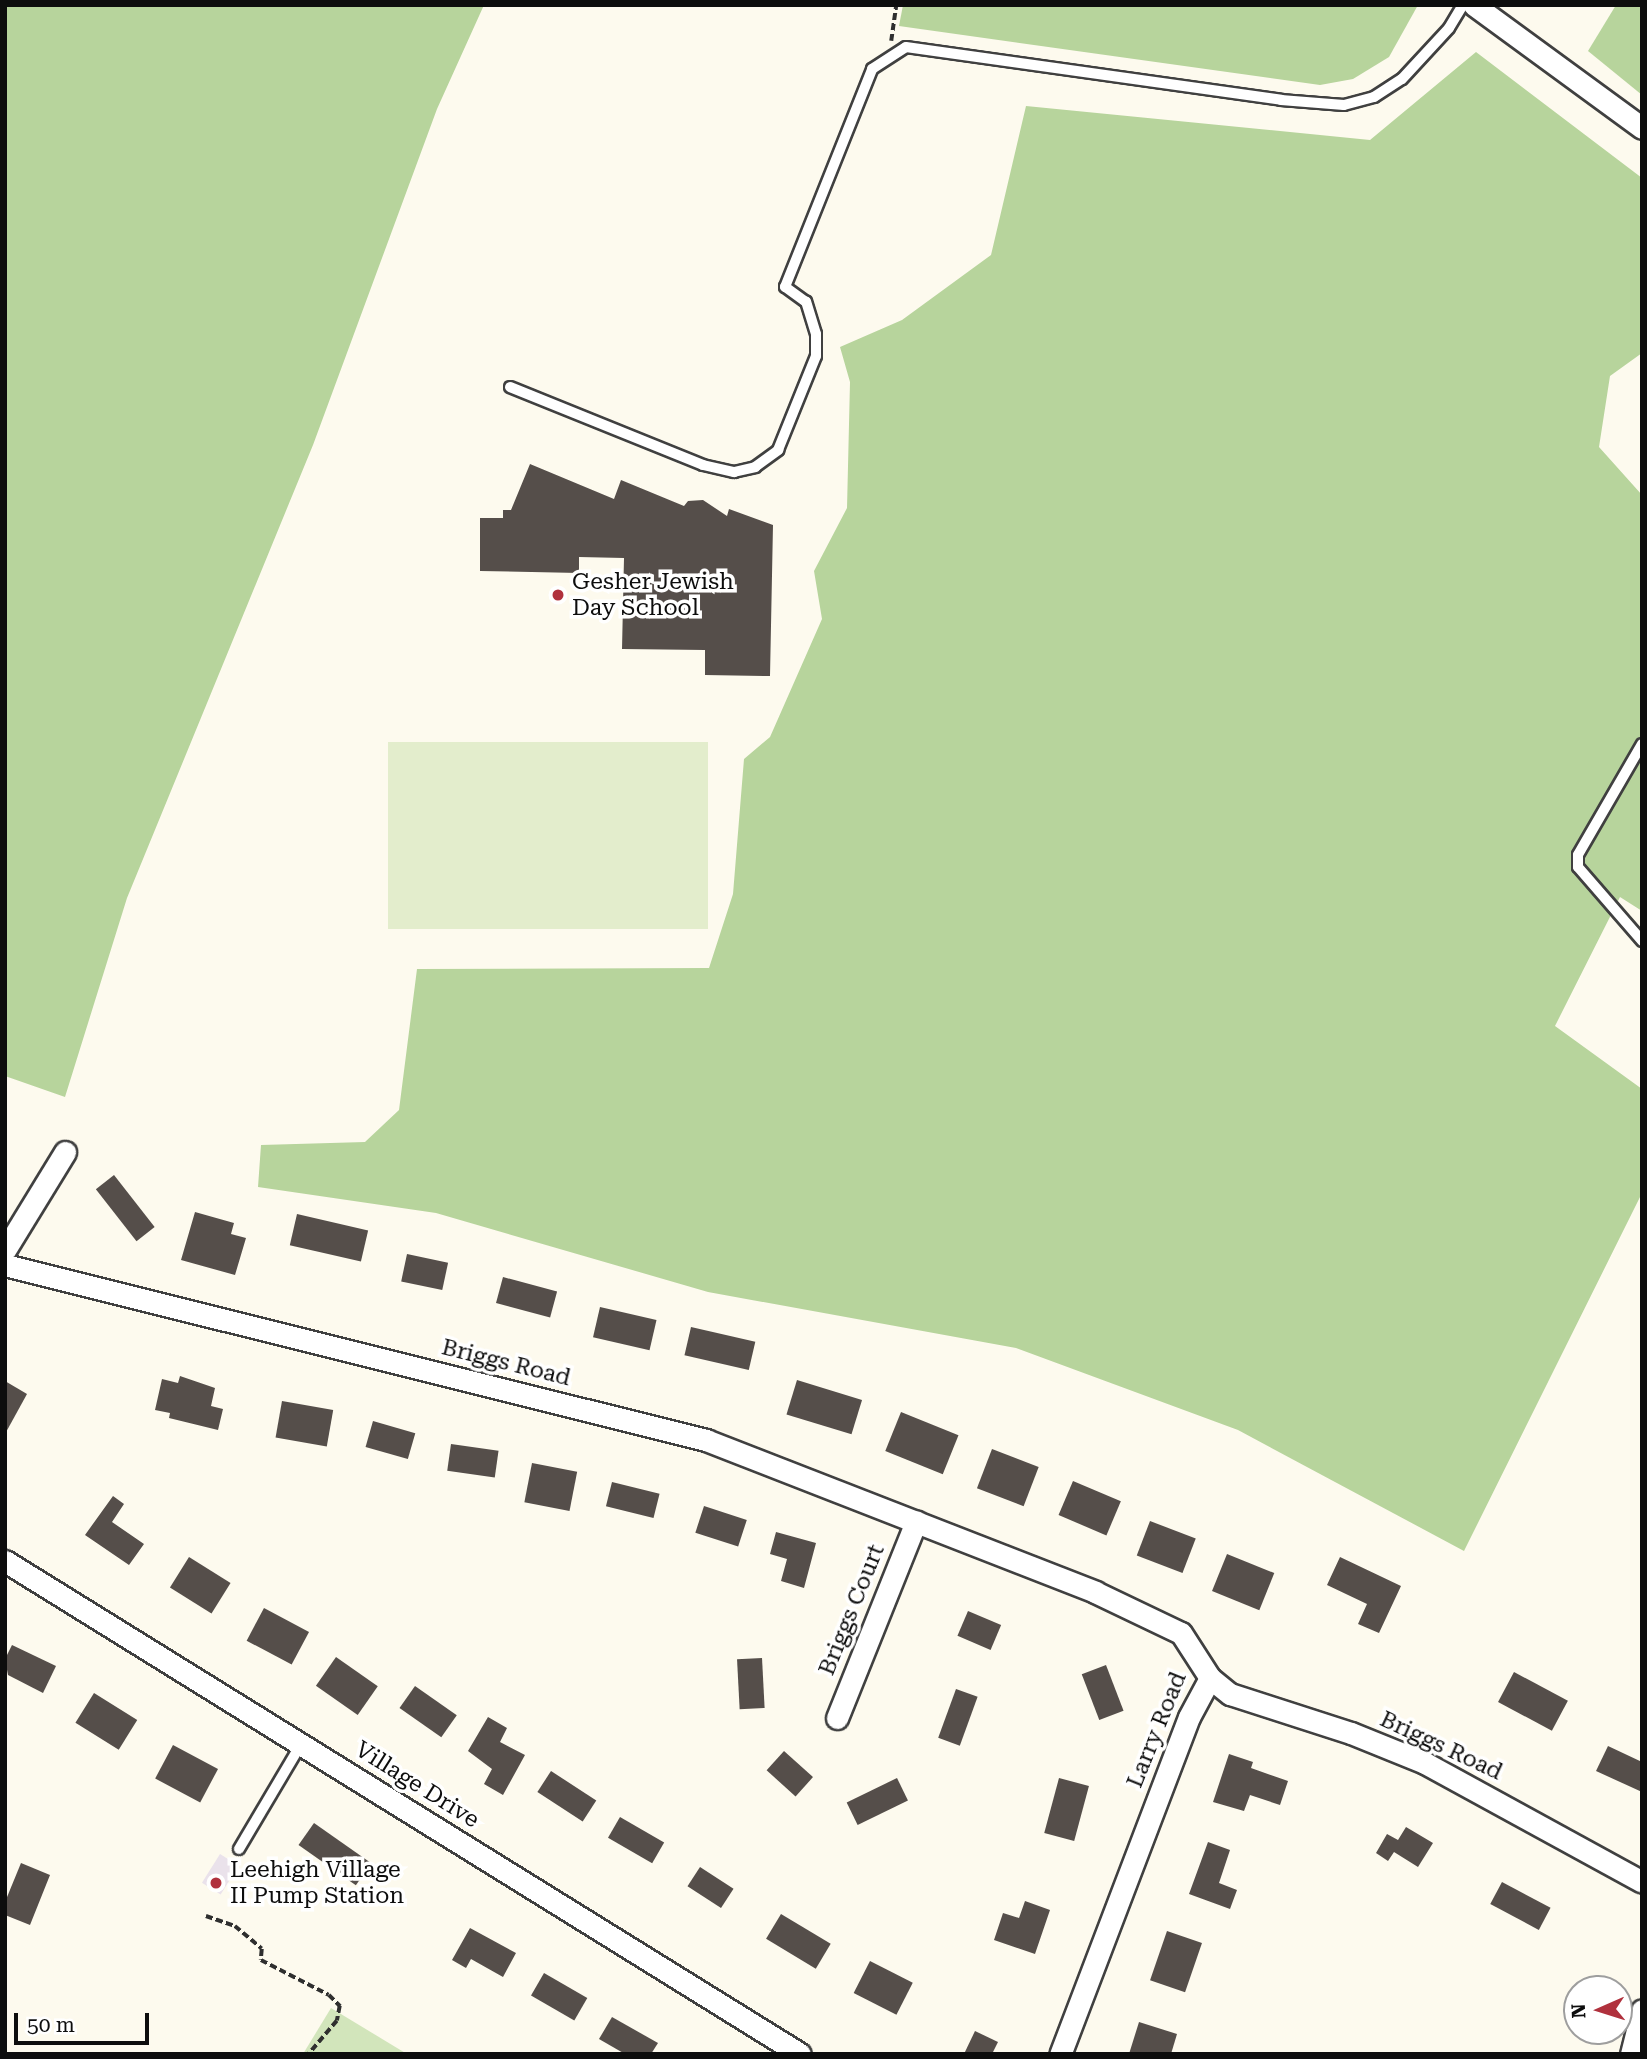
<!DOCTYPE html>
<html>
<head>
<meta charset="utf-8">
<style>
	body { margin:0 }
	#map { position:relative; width:1647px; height:2059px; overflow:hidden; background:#fdfaee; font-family:"Roboto Serif",serif }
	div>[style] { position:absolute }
	.industrial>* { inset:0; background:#eae2eb; transform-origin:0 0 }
	.green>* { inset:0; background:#d2e5bb }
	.forest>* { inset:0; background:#b7d49c }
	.pitch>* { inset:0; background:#e3edcc; transform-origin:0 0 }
	.building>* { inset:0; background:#554e4a; transform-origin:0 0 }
	.path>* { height:3.5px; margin-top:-1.75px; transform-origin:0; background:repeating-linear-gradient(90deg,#2f2f2f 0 7px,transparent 0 10.5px) }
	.roads { filter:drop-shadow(2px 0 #404040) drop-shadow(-2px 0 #404040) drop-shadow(0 2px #404040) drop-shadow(0 -2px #404040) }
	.service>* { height:10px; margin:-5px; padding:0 5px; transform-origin:5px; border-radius:5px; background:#fff }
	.minor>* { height:21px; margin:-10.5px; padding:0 10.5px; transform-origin:10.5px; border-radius:10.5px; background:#fff }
	.dots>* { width:19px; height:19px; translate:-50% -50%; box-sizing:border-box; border:4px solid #fff; border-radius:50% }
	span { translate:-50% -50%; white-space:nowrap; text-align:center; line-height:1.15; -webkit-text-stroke:7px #fff; paint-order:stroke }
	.poi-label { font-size:23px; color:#0d0d0d }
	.left { translate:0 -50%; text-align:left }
	.street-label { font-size:23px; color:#0d0d0d }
	.frame { position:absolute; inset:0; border:7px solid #0d0d0d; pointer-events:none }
	.north { position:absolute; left:1563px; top:1975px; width:70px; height:70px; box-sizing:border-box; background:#fff; border:2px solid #9e9e9e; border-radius:50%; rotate:267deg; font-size:19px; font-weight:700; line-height:28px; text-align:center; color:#0d0d0d }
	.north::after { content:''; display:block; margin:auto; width:24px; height:32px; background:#b0313d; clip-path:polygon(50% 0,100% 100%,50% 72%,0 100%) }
	.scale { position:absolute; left:14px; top:2013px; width:135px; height:32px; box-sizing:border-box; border:4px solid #0d0d0d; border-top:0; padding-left:9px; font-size:21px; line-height:24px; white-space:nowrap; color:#0d0d0d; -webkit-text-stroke:5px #fff; paint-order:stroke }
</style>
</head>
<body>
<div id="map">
	<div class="industrial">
		<i style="left:220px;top:1854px;width:22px;height:34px;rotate:32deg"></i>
	</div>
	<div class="green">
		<i style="clip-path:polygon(331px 2008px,407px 2054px,303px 2054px)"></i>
	</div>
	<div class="forest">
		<i style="clip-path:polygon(5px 5px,484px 5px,437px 109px,313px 445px,127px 898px,65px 1097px,5px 1076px)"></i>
		<i style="clip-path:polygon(903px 5px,1418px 5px,1389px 57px,1353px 79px,1320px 85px,899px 26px)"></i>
		<i style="clip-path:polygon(1616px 5px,1642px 5px,1642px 95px,1588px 51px)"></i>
		<i style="clip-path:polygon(1476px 52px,1642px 178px,1642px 353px,1610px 376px,1599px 447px,1642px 495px,1642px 911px,1620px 897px,1555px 1026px,1642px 1089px,1642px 1193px,1464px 1551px,1238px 1430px,1016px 1348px,708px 1292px,436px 1213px,258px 1187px,261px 1145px,365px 1142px,399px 1110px,417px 969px,709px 968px,733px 894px,744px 759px,770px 737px,822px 619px,814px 571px,847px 508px,850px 382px,840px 347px,902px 320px,991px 255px,1026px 106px,1370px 140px)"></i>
	</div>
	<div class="pitch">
		<i style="left:388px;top:742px;width:320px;height:187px"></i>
	</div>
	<div class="building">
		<i style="clip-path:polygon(530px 464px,614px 499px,621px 480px,684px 506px,688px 501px,703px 500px,727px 516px,729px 509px,773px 525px,770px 676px,705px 675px,705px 650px,622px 649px,624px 558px,579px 557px,579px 573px,480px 571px,480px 518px,503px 518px,503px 510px,511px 510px)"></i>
		<i style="left:114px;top:1175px;width:66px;height:23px;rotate:52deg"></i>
		<i style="clip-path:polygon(195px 1212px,234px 1223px,231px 1234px,246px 1238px,235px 1275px,181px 1260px)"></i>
		<i style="left:297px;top:1214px;width:73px;height:32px;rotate:13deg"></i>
		<i style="left:407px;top:1254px;width:42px;height:28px;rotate:12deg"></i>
		<i style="left:503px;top:1277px;width:56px;height:27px;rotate:15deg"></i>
		<i style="left:600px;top:1307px;width:58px;height:31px;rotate:13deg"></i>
		<i style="left:691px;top:1327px;width:66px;height:29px;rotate:13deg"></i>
		<i style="clip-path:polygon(180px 1376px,215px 1388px,211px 1406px,223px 1409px,218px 1430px,169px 1418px,170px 1413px,155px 1410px,162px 1379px,178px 1383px)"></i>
		<i style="left:797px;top:1380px;width:68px;height:36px;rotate:17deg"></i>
		<i style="clip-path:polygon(5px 1381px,27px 1394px,5px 1434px)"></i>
		<i style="left:282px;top:1401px;width:52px;height:37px;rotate:10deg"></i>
		<i style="left:901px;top:1412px;width:62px;height:42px;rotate:22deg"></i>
		<i style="left:373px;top:1421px;width:44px;height:27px;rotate:16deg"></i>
		<i style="left:451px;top:1444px;width:48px;height:27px;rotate:8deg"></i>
		<i style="left:992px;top:1449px;width:50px;height:42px;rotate:21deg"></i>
		<i style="left:532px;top:1463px;width:46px;height:40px;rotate:11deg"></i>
		<i style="left:1073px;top:1481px;width:52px;height:37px;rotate:23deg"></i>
		<i style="left:612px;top:1482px;width:49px;height:25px;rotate:14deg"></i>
		<i style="clip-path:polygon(113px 1496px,124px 1504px,112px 1522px,144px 1544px,129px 1565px,85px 1535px)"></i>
		<i style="left:704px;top:1506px;width:45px;height:28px;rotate:18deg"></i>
		<i style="left:1150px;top:1521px;width:49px;height:37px;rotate:21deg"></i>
		<i style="clip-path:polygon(776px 1532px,816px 1543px,804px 1588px,781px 1581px,787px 1559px,770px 1554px)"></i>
		<i style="left:1227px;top:1554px;width:51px;height:40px;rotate:22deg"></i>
		<i style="left:189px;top:1557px;width:49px;height:36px;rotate:32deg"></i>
		<i style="clip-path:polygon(1340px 1557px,1401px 1586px,1379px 1633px,1358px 1624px,1367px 1604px,1327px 1585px)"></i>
		<i style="left:264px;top:1608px;width:51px;height:37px;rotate:28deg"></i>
		<i style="left:968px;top:1611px;width:36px;height:27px;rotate:23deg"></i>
		<i style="clip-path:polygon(12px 1645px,56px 1666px,43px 1693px,8px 1675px,5px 1659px)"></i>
		<i style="left:336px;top:1657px;width:51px;height:35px;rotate:35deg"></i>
		<i style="left:762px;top:1658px;width:50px;height:25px;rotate:87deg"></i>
		<i style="left:1106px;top:1665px;width:49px;height:26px;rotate:69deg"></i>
		<i style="left:1514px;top:1672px;width:61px;height:34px;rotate:28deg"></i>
		<i style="left:415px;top:1686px;width:51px;height:27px;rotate:35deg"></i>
		<i style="left:956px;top:1689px;width:23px;height:52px;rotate:20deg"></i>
		<i style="left:94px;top:1693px;width:51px;height:35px;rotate:32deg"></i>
		<i style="clip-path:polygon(488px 1717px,507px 1728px,500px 1742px,525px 1755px,503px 1795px,484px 1784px,492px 1769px,468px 1751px)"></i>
		<i style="left:173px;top:1745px;width:51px;height:38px;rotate:28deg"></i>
		<i style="clip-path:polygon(1608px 1746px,1642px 1762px,1642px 1792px,1596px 1771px)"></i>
		<i style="left:784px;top:1751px;width:39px;height:26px;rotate:42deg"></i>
		<i style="clip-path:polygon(1229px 1754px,1253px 1762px,1251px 1768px,1288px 1781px,1280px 1805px,1250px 1795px,1244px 1811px,1213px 1802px)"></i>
		<i style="left:551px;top:1771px;width:54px;height:25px;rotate:33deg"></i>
		<i style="left:897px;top:1778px;width:25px;height:56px;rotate:64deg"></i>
		<i style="left:1059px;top:1778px;width:31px;height:57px;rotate:15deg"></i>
		<i style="left:620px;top:1817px;width:51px;height:24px;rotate:30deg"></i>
		<i style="left:314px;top:1823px;width:70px;height:27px;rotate:35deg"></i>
		<i style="clip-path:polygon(1406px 1827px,1433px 1843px,1418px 1867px,1394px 1852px,1388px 1861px,1376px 1853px,1387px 1834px,1398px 1840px)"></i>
		<i style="clip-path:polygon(1208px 1842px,1230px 1850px,1219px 1883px,1237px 1890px,1230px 1909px,1189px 1894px)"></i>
		<i style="clip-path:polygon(21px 1863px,50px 1875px,30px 1925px,5px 1915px,5px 1902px)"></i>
		<i style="left:700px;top:1867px;width:40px;height:23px;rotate:33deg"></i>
		<i style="left:1502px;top:1882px;width:55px;height:25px;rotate:28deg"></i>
		<i style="clip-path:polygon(1025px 1901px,1050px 1910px,1035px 1954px,994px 1940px,1003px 1913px,1019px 1918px)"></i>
		<i style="left:781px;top:1914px;width:58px;height:29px;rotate:31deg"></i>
		<i style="clip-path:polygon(470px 1928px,516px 1953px,503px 1977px,471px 1959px,466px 1968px,452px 1960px)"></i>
		<i style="left:1167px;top:1931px;width:37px;height:52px;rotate:19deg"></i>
		<i style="left:870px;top:1961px;width:48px;height:36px;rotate:27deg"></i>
		<i style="left:544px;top:1973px;width:50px;height:26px;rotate:30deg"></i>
		<i style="clip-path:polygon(612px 2017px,658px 2043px,651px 2054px,625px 2054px,599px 2039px)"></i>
		<i style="clip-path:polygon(1139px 2022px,1177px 2034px,1171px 2054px,1129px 2054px)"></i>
		<i style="clip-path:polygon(975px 2031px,998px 2042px,992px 2054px,964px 2054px)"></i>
	</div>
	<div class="path">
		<i style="left:891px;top:41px;width:36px;rotate:-82deg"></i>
		<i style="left:206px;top:1916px;width:31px;rotate:19deg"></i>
		<i style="left:235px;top:1926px;width:35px;rotate:40deg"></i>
		<i style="left:262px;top:1949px;width:11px;rotate:95deg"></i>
		<i style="left:261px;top:1960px;width:76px;rotate:27.2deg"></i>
		<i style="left:329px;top:1995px;width:16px;rotate:45deg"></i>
		<i style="left:340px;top:2006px;width:15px;rotate:101deg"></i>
		<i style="left:337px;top:2021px;width:43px;rotate:130.3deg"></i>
	</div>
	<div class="roads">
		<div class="service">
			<i style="left:510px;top:387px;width:208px;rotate:22deg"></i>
			<i style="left:703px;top:465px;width:32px;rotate:13deg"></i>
			<i style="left:734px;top:472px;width:22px;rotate:-13deg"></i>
			<i style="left:755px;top:467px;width:29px;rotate:-36deg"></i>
			<i style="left:778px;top:450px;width:101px;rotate:-68deg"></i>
			<i style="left:816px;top:356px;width:22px;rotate:-90deg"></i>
			<i style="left:816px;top:334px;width:34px;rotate:-107deg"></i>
			<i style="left:806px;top:302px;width:26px;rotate:-144deg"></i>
			<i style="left:785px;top:287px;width:235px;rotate:-68.2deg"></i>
			<i style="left:872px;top:69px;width:40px;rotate:-32.9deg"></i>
			<i style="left:906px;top:47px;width:379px;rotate:8deg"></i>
			<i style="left:1281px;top:100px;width:63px;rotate:4.5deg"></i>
			<i style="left:1344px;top:105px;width:31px;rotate:-15deg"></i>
			<i style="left:1374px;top:97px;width:33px;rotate:-33deg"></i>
			<i style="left:1402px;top:79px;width:69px;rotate:-47.3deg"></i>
			<i style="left:1449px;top:28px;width:27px;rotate:-59deg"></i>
			<i style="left:1642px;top:744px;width:128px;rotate:120deg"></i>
			<i style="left:1578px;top:855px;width:12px;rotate:90deg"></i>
			<i style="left:1578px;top:867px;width:98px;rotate:49.1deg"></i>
			<i style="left:239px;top:1849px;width:122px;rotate:-59.4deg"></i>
		</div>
		<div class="minor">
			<i style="left:1474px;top:5px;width:208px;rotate:36.2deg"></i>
			<i style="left:5px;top:1250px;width:115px;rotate:-58.5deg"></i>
			<i style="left:5px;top:1265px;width:723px;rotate:14.02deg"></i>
			<i style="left:706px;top:1440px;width:418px;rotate:21.3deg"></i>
			<i style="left:1095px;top:1592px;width:95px;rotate:25.5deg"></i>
			<i style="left:1181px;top:1633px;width:54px;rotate:57.2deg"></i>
			<i style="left:1210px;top:1678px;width:44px;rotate:118.3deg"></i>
			<i style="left:1189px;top:1717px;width:361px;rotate:110.9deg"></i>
			<i style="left:5px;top:1561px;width:935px;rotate:31.8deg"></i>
			<i style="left:1210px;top:1678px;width:26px;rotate:39deg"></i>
			<i style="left:1230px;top:1694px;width:127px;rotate:17.9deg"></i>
			<i style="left:1351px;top:1733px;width:80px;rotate:22.1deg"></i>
			<i style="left:1425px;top:1763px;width:247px;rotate:28.7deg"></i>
			<i style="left:837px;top:1718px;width:212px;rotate:-68.1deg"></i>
			<i style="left:1631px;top:2054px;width:45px;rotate:-76deg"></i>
		</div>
	</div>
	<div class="dots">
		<i style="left:558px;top:595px;background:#b0313d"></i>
		<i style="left:216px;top:1883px;background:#b0313d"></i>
	</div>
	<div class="poi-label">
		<span class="left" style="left:572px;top:595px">Gesher Jewish<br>Day School</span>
		<span class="left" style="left:230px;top:1883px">Leehigh Village<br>II Pump Station</span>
	</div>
	<div class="street-label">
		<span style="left:506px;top:1363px;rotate:14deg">Briggs Road</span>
		<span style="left:852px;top:1610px;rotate:-68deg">Briggs Court</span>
		<span style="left:1157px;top:1730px;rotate:-68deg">Larry Road</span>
		<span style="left:1441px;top:1746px;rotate:25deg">Briggs Road</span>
		<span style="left:417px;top:1785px;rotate:32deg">Village Drive</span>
	</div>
	<div class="frame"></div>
	<div class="north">N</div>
	<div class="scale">50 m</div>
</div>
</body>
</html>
